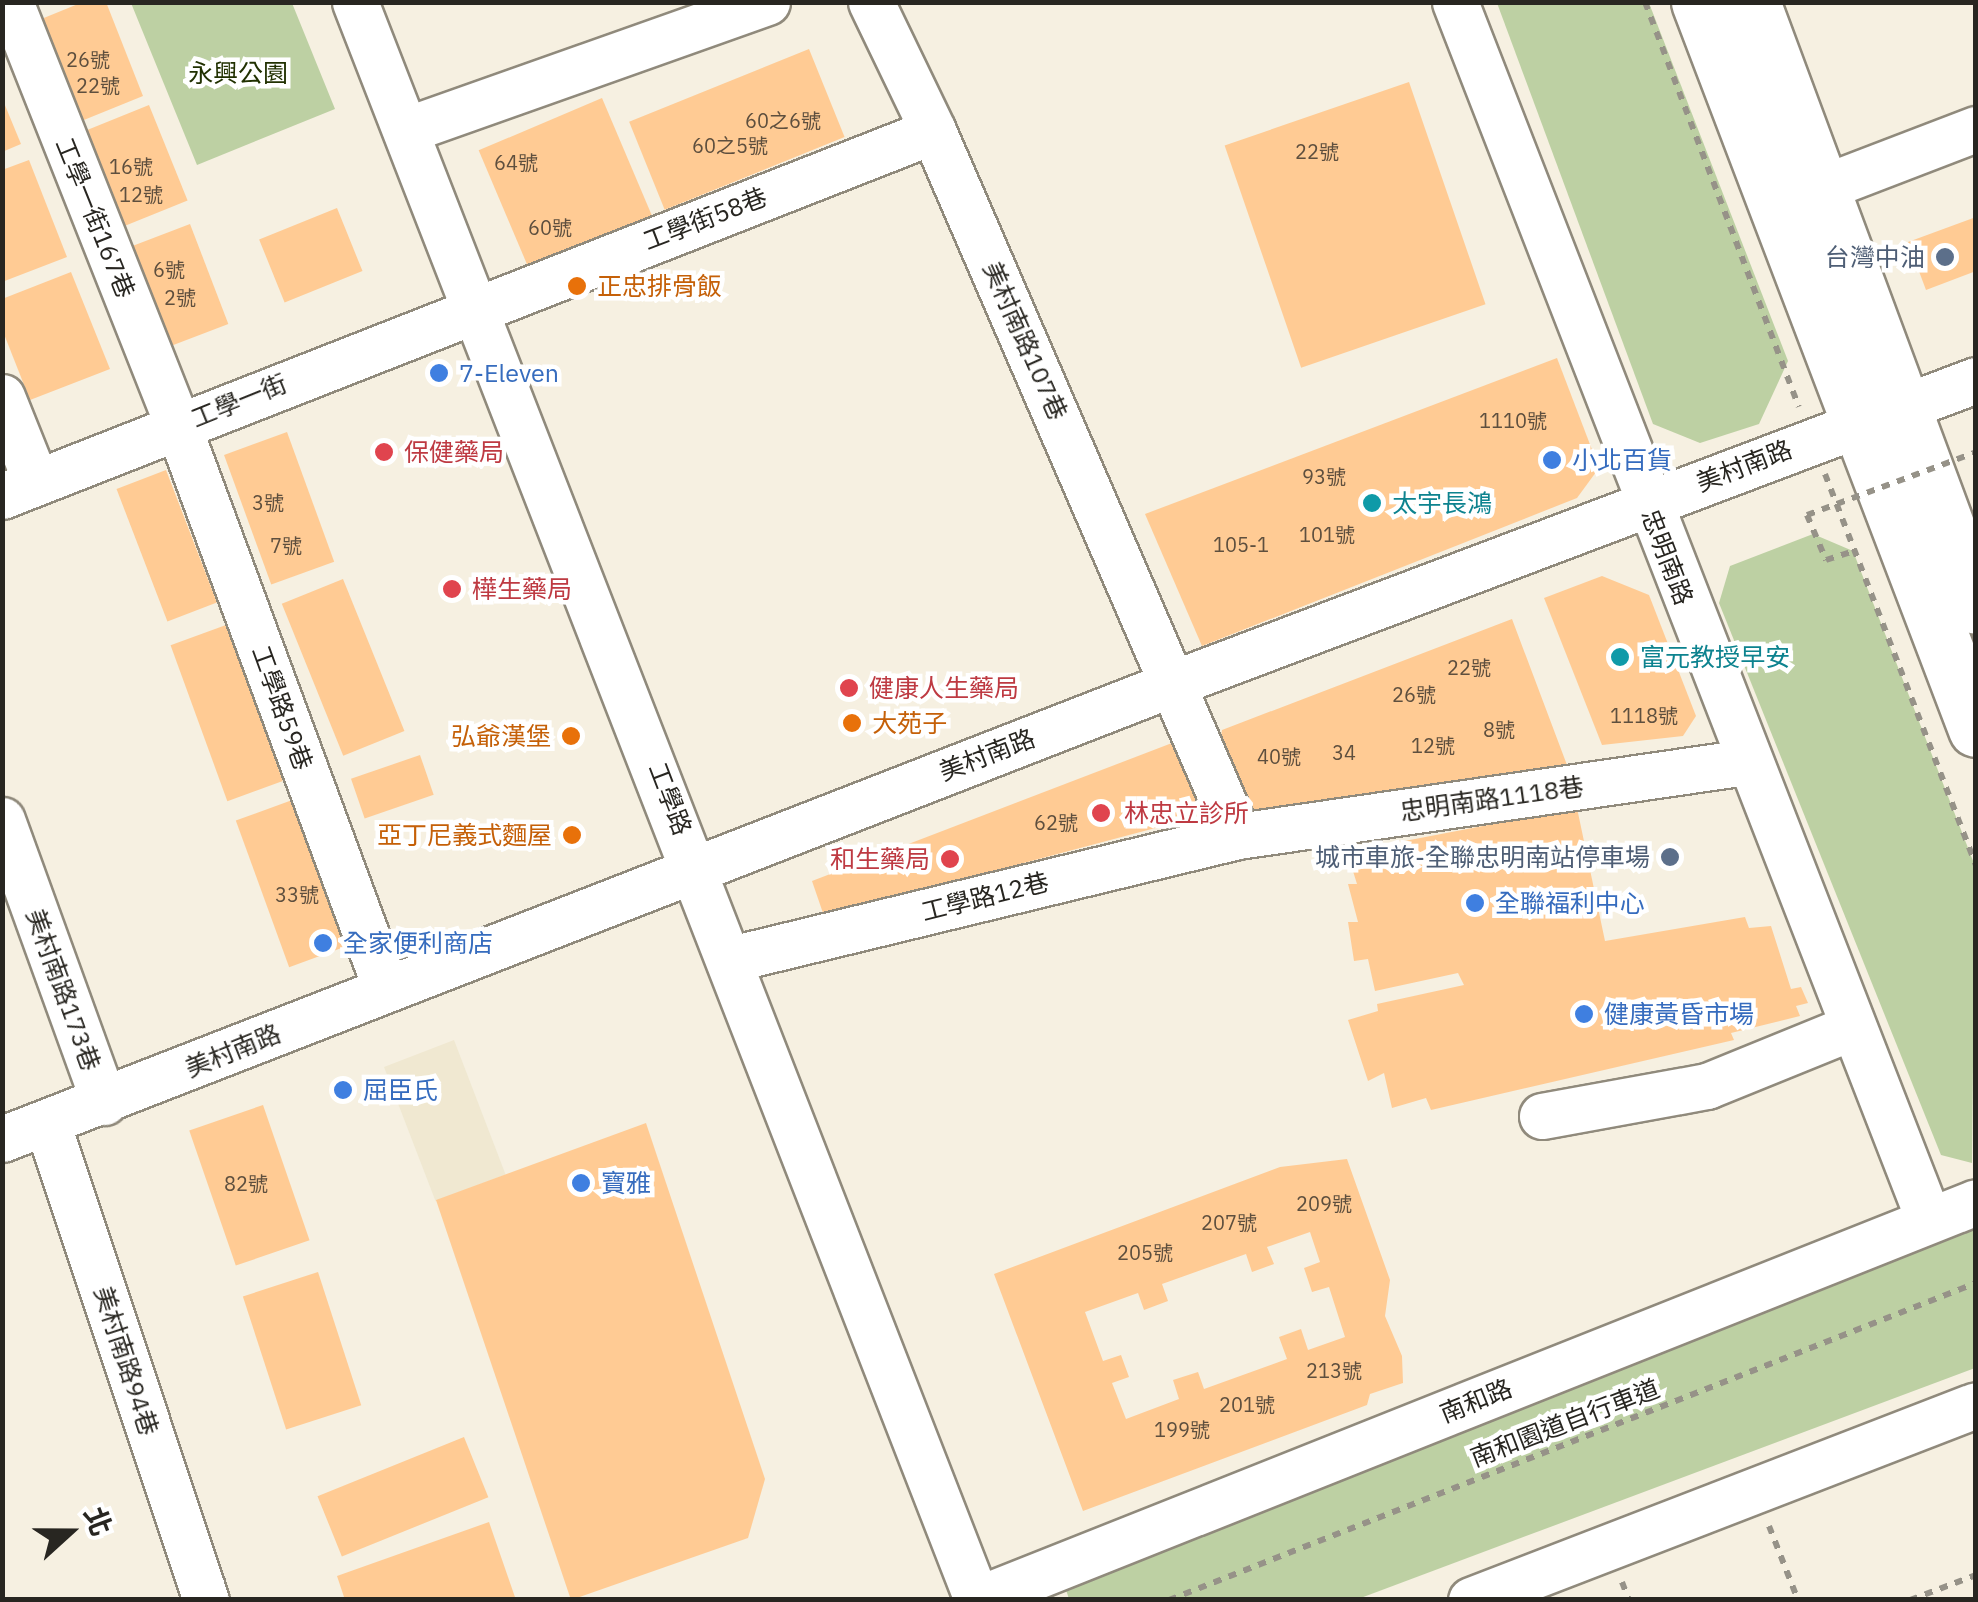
<!DOCTYPE html>
<html>
<head>
<meta charset="utf-8">
<style>
	body { margin:0 }
	#map { position:relative; width:1978px; height:1602px; overflow:hidden; background:#f6f0e1; font-family:"IBM Plex Sans","Noto Sans TC",sans-serif }
	div>[style] { position:absolute }
	.built>* { inset:0; background:#f0e8d1; transform-origin:0 0 }
	.green>* { inset:0; background:#bdd0a3 }
	.building>* { inset:0; background:#ffcb94; transform-origin:0 0 }
	.path>* { height:6px; margin-top:-3px; transform-origin:0; background:repeating-linear-gradient(90deg,#969288 0 8px,transparent 0 16px) }
	.roads { filter:drop-shadow(2px 0 #908a7c) drop-shadow(-2px 0 #908a7c) drop-shadow(0 2px #908a7c) drop-shadow(0 -2px #908a7c) }
	.minor>* { height:45px; margin:-22.5px; padding:0 22.5px; transform-origin:22.5px; border-radius:22.5px; background:#fff }
	.major>* { height:55px; margin:-27.5px; padding:0 27.5px; transform-origin:27.5px; border-radius:27.5px; background:#fff }
	.path-bridge>* { height:6px; margin-top:-3px; transform-origin:0; background:repeating-linear-gradient(90deg,#969288 0 8px,transparent 0 16px) }
	.dots>* { width:28px; height:28px; translate:-50% -50%; box-sizing:border-box; border:5px solid #fff; border-radius:50% }
	span { translate:-50% -50%; white-space:nowrap; text-align:center; line-height:1.15; -webkit-text-stroke:9px #fff; paint-order:stroke }
	.number-label { font-size:20px; color:#5e4f3e }
	.number-label span { -webkit-text-stroke-width:0 }
	.park-label { font-size:25px; color:#213101 }
	.street-label { font-size:25px; color:#282621 }
	.service-label { font-size:25px; color:#4e5e75 }
	.right { translate:-100% -50%; text-align:right }
	.food-label { font-size:25px; color:#c56008 }
	.left { translate:0 -50%; text-align:left }
	.shop-label { font-size:25px; color:#366cbe }
	.health-label { font-size:25px; color:#be3a42 }
	.culture-label { font-size:25px; color:#0d838f }
	.frame { position:absolute; inset:0; border:5px solid #282621; pointer-events:none }
	.north { position:absolute; left:20px; top:1482px; width:100px; height:100px; -webkit-text-stroke:8px #fff; paint-order:stroke; rotate:69deg; font-size:28px; font-weight:700; line-height:40px; text-align:center; color:#282621 }
	.north::after { content:''; display:block; margin:auto; width:35px; height:45px; background:#282621; clip-path:polygon(50% 0,100% 100%,50% 72%,0 100%) }
</style>
</head>
<body>
<div id="map">
	<div class="built">
		<i style="left:454px;top:1040px;width:144px;height:75px;rotate:69deg"></i>
	</div>
	<div class="green">
		<i style="clip-path:polygon(131px 3px,292px 3px,335px 109px,197px 165px)"></i>
		<i style="clip-path:polygon(1497px 3px,1649px 3px,1788px 361px,1759px 424px,1700px 443px,1653px 424px)"></i>
		<i style="clip-path:polygon(1813px 534px,1853px 551px,1975px 866px,1972px 1163px,1941px 1155px,1719px 603px,1730px 566px)"></i>
		<i style="clip-path:polygon(1975px 1210px,1975px 1368px,1358px 1599px,1069px 1599px,1054px 1553px)"></i>
	</div>
	<div class="building">
		<i style="clip-path:polygon(83px 2px,106px 2px,143px 96px,74px 124px,34px 22px)"></i>
		<i style="left:809px;top:49px;width:95px;height:194px;rotate:68deg"></i>
		<i style="left:1409px;top:82px;width:235px;height:195px;rotate:71deg"></i>
		<i style="clip-path:polygon(2px 98px,21px 144px,2px 152px)"></i>
		<i style="left:602px;top:98px;width:138px;height:134px;rotate:67deg"></i>
		<i style="left:149px;top:105px;width:103px;height:74px;rotate:68deg"></i>
		<i style="clip-path:polygon(29px 160px,67px 257px,2px 282px,2px 170px)"></i>
		<i style="left:337px;top:208px;width:68px;height:84px;rotate:68deg"></i>
		<i style="clip-path:polygon(1976px 217px,1976px 271px,1926px 290px,1908px 242px)"></i>
		<i style="left:190px;top:224px;width:107px;height:68px;rotate:69deg"></i>
		<i style="clip-path:polygon(71px 272px,110px 369px,30px 400px,2px 329px,2px 299px)"></i>
		<i style="clip-path:polygon(1557px 358px,1599px 468px,1577px 498px,1202px 646px,1145px 514px)"></i>
		<i style="left:287px;top:432px;width:138px;height:67px;rotate:70deg"></i>
		<i style="left:166px;top:470px;width:142px;height:53px;rotate:69deg"></i>
		<i style="clip-path:polygon(1602px 576px,1649px 595px,1696px 716px,1683px 736px,1602px 745px,1544px 598px)"></i>
		<i style="left:343px;top:579px;width:164px;height:66px;rotate:68deg"></i>
		<i style="clip-path:polygon(1512px 619px,1567px 765px,1527px 780px,1514px 774px,1254px 810px,1233px 792px,1219px 751px,1222px 730px)"></i>
		<i style="left:226px;top:625px;width:166px;height:59px;rotate:70deg"></i>
		<i style="clip-path:polygon(1172px 743px,1212px 813px,824px 916px,812px 881px)"></i>
		<i style="left:420px;top:755px;width:42px;height:73px;rotate:71deg"></i>
		<i style="left:295px;top:799px;width:156px;height:63px;rotate:70deg"></i>
		<i style="clip-path:polygon(1577px 808px,1605px 941px,1745px 917px,1749px 928px,1771px 926px,1791px 989px,1801px 987px,1808px 1003px,1796px 1006px,1800px 1016px,1731px 1033px,1734px 1040px,1431px 1110px,1426px 1098px,1392px 1108px,1384px 1073px,1368px 1081px,1348px 1020px,1378px 1011px,1377px 1004px,1464px 985px,1458px 973px,1375px 991px,1368px 959px,1354px 961px,1348px 922px,1358px 922px,1348px 884px,1357px 884px,1347px 852px)"></i>
		<i style="left:263px;top:1105px;width:143px;height:78px;rotate:71deg"></i>
		<i style="clip-path:polygon(646px 1123px,765px 1479px,748px 1538px,571px 1600px,436px 1200px)"></i>
		<i style="clip-path:polygon(evenodd,1347px 1159px,1390px 1280px,1385px 1316px,1402px 1356px,1403px 1383px,1370px 1394px,1367px 1405px,1083px 1511px,994px 1274px,1280px 1167px,1347px 1159px,1310px 1232px,1320px 1262px,1304px 1268px,1312px 1292px,1329px 1287px,1345px 1337px,1308px 1350px,1301px 1329px,1279px 1337px,1287px 1359px,1204px 1389px,1198px 1372px,1173px 1380px,1179px 1399px,1126px 1419px,1112px 1383px,1129px 1377px,1121px 1355px,1103px 1361px,1085px 1312px,1138px 1293px,1144px 1310px,1168px 1301px,1162px 1284px,1246px 1254px,1252px 1272px,1274px 1264px,1267px 1247px,1310px 1232px)"></i>
		<i style="left:318px;top:1272px;width:140px;height:79px;rotate:72deg"></i>
		<i style="left:464px;top:1437px;width:65px;height:158px;rotate:68deg"></i>
		<i style="clip-path:polygon(489px 1522px,516px 1600px,345px 1600px,337px 1576px)"></i>
	</div>
	<div class="path">
		<i style="left:1645px;top:2px;width:433px;rotate:69.2deg"></i>
		<i style="left:1825px;top:474px;width:419px;rotate:68.9deg"></i>
		<i style="left:1807px;top:515px;width:49px;rotate:67.1deg"></i>
		<i style="left:1826px;top:560px;width:29px;rotate:-18deg"></i>
		<i style="left:1769px;top:1526px;width:79px;rotate:68.6deg"></i>
		<i style="left:1622px;top:1582px;width:19px;rotate:69deg"></i>
		<i style="left:1169px;top:1600px;width:867px;rotate:-21.45deg"></i>
		<i style="left:1910px;top:1600px;width:71px;rotate:-20.7deg"></i>
	</div>
	<div class="roads">
		<div class="minor">
			<i style="left:355px;top:2px;width:1715px;rotate:68.73deg"></i>
			<i style="left:871px;top:2px;width:143px;rotate:64.3deg"></i>
			<i style="left:933px;top:131px;width:768px;rotate:66.61deg"></i>
			<i style="left:1455px;top:2px;width:1307px;rotate:68.74deg"></i>
			<i style="left:13px;top:9px;width:448px;rotate:68.4deg"></i>
			<i style="left:178px;top:426px;width:600px;rotate:69.72deg"></i>
			<i style="left:406px;top:130px;width:383px;rotate:-19.5deg"></i>
			<i style="left:1822px;top:188px;width:165px;rotate:-21deg"></i>
			<i style="left:2px;top:397px;width:92px;rotate:68.2deg"></i>
			<i style="left:2px;top:496px;width:1000px;rotate:-21.41deg"></i>
			<i style="left:2px;top:820px;width:300px;rotate:70.1deg"></i>
			<i style="left:731px;top:959px;width:522px;rotate:-13.64deg"></i>
			<i style="left:1238px;top:836px;width:513px;rotate:-8.29deg"></i>
			<i style="left:1542px;top:1116px;width:168px;rotate:-10.3deg"></i>
			<i style="left:1707px;top:1086px;width:157px;rotate:-22.1deg"></i>
			<i style="left:47px;top:1123px;width:503px;rotate:71.57deg"></i>
			<i style="left:2px;top:1139px;width:1258px;rotate:-21.26deg"></i>
			<i style="left:1174px;top:683px;width:857px;rotate:-20.7deg"></i>
			<i style="left:976px;top:1600px;width:1076px;rotate:-21.7deg"></i>
			<i style="left:1471px;top:1600px;width:541px;rotate:-21.11deg"></i>
		</div>
		<div class="major">
			<i style="left:1699px;top:2px;width:778px;rotate:69.14deg"></i>
			<i style="left:1752px;top:2px;width:644px;rotate:69.65deg"></i>
		</div>
	</div>
	<div class="path-bridge">
		<i style="left:1807px;top:515px;width:180px;rotate:-20.4deg"></i>
	</div>
	<div class="dots">
		<i style="left:1945px;top:257px;background:#5c6f8a"></i>
		<i style="left:577px;top:286px;background:#e8710a"></i>
		<i style="left:439px;top:373px;background:#3f7fe0"></i>
		<i style="left:384px;top:452px;background:#e0444e"></i>
		<i style="left:1552px;top:460px;background:#3f7fe0"></i>
		<i style="left:1372px;top:503px;background:#0f9aa8"></i>
		<i style="left:452px;top:589px;background:#e0444e"></i>
		<i style="left:1620px;top:657px;background:#0f9aa8"></i>
		<i style="left:849px;top:688px;background:#e0444e"></i>
		<i style="left:852px;top:723px;background:#e8710a"></i>
		<i style="left:571px;top:736px;background:#e8710a"></i>
		<i style="left:1101px;top:813px;background:#e0444e"></i>
		<i style="left:572px;top:835px;background:#e8710a"></i>
		<i style="left:1670px;top:857px;background:#5c6f8a"></i>
		<i style="left:950px;top:859px;background:#e0444e"></i>
		<i style="left:1475px;top:903px;background:#3f7fe0"></i>
		<i style="left:323px;top:943px;background:#3f7fe0"></i>
		<i style="left:1584px;top:1014px;background:#3f7fe0"></i>
		<i style="left:343px;top:1090px;background:#3f7fe0"></i>
		<i style="left:581px;top:1183px;background:#3f7fe0"></i>
	</div>
	<div class="number-label">
		<span style="left:88px;top:59px">26號</span>
		<span style="left:98px;top:85px">22號</span>
		<span style="left:783px;top:120px">60之6號</span>
		<span style="left:730px;top:145px">60之5號</span>
		<span style="left:1317px;top:151px">22號</span>
		<span style="left:516px;top:162px">64號</span>
		<span style="left:131px;top:166px">16號</span>
		<span style="left:141px;top:194px">12號</span>
		<span style="left:550px;top:227px">60號</span>
		<span style="left:169px;top:269px">6號</span>
		<span style="left:180px;top:297px">2號</span>
		<span style="left:1513px;top:420px">1110號</span>
		<span style="left:1324px;top:476px">93號</span>
		<span style="left:268px;top:502px">3號</span>
		<span style="left:1327px;top:534px">101號</span>
		<span style="left:1241px;top:544px">105-1</span>
		<span style="left:286px;top:545px">7號</span>
		<span style="left:1469px;top:667px">22號</span>
		<span style="left:1414px;top:694px">26號</span>
		<span style="left:1644px;top:715px">1118號</span>
		<span style="left:1499px;top:729px">8號</span>
		<span style="left:1433px;top:745px">12號</span>
		<span style="left:1344px;top:752px">34</span>
		<span style="left:1279px;top:756px">40號</span>
		<span style="left:1056px;top:822px">62號</span>
		<span style="left:297px;top:894px">33號</span>
		<span style="left:246px;top:1183px">82號</span>
		<span style="left:1324px;top:1203px">209號</span>
		<span style="left:1229px;top:1222px">207號</span>
		<span style="left:1145px;top:1252px">205號</span>
		<span style="left:1334px;top:1370px">213號</span>
		<span style="left:1247px;top:1404px">201號</span>
		<span style="left:1182px;top:1429px">199號</span>
	</div>
	<div class="park-label">
		<span style="left:238px;top:73px">永興公園</span>
	</div>
	<div class="street-label">
		<span style="left:95px;top:218px;rotate:68deg">工學一街167巷</span>
		<span style="left:705px;top:219px;rotate:-21deg">工學街58巷</span>
		<span style="left:1025px;top:341px;rotate:66deg">美村南路107巷</span>
		<span style="left:239px;top:401px;rotate:-22deg">工學一街</span>
		<span style="left:1744px;top:466px;rotate:-21deg">美村南路</span>
		<span style="left:1667px;top:557px;rotate:69deg">忠明南路</span>
		<span style="left:282px;top:708px;rotate:70deg">工學路59巷</span>
		<span style="left:987px;top:755px;rotate:-21deg">美村南路</span>
		<span style="left:670px;top:799px;rotate:69deg">工學路</span>
		<span style="left:1492px;top:799px;rotate:-8deg">忠明南路1118巷</span>
		<span style="left:985px;top:897px;rotate:-14deg">工學路12巷</span>
		<span style="left:63px;top:990px;rotate:70deg">美村南路173巷</span>
		<span style="left:233px;top:1051px;rotate:-22deg">美村南路</span>
		<span style="left:126px;top:1361px;rotate:72deg">美村南路94巷</span>
		<span style="left:1476px;top:1401px;rotate:-22deg">南和路</span>
		<span style="left:1565px;top:1423px;rotate:-21deg">南和園道自行車道</span>
	</div>
	<div class="service-label">
		<span class="right" style="left:1925px;top:257px">台灣中油</span>
		<span class="right" style="left:1650px;top:857px">城市車旅-全聯忠明南站停車場</span>
	</div>
	<div class="food-label">
		<span class="left" style="left:597px;top:286px">正忠排骨飯</span>
		<span class="left" style="left:872px;top:723px">大苑子</span>
		<span class="right" style="left:551px;top:736px">弘爺漢堡</span>
		<span class="right" style="left:552px;top:835px">亞丁尼義式麵屋</span>
	</div>
	<div class="shop-label">
		<span class="left" style="left:459px;top:373px">7-Eleven</span>
		<span class="left" style="left:1572px;top:460px">小北百貨</span>
		<span class="left" style="left:1495px;top:903px">全聯福利中心</span>
		<span class="left" style="left:343px;top:943px">全家便利商店</span>
		<span class="left" style="left:1604px;top:1014px">健康黃昏市場</span>
		<span class="left" style="left:363px;top:1090px">屈臣氏</span>
		<span class="left" style="left:601px;top:1183px">寶雅</span>
	</div>
	<div class="health-label">
		<span class="left" style="left:404px;top:452px">保健藥局</span>
		<span class="left" style="left:472px;top:589px">樺生藥局</span>
		<span class="left" style="left:869px;top:688px">健康人生藥局</span>
		<span class="left" style="left:1124px;top:813px">林忠立診所</span>
		<span class="right" style="left:930px;top:859px">和生藥局</span>
	</div>
	<div class="culture-label">
		<span class="left" style="left:1392px;top:503px">太宇長鴻</span>
		<span class="left" style="left:1640px;top:657px">富元教授早安</span>
	</div>
	<div class="frame"></div>
	<div class="north">北</div>
</div>
</body>
</html>
